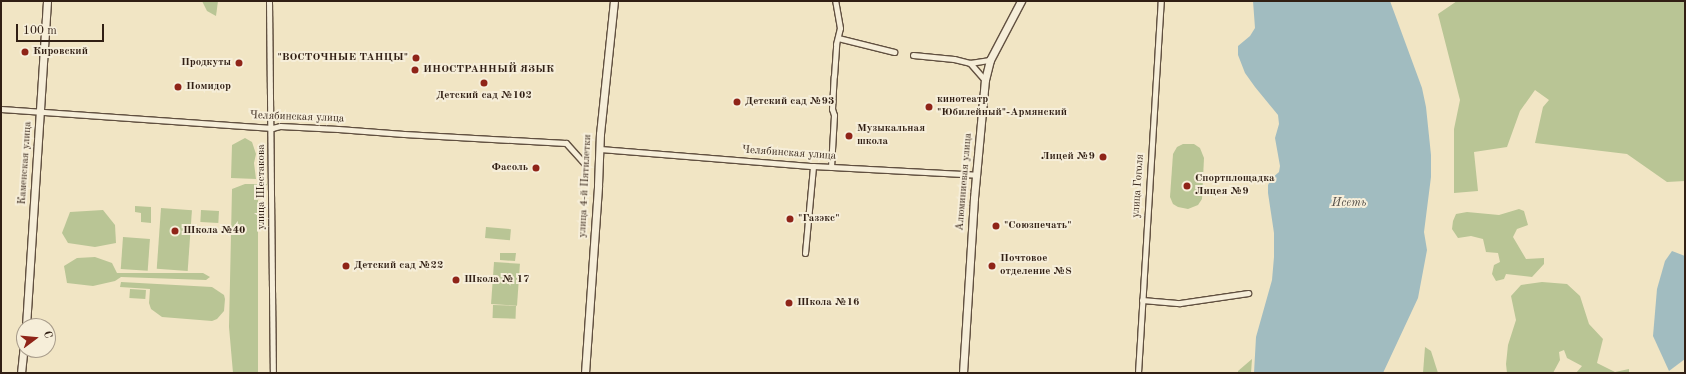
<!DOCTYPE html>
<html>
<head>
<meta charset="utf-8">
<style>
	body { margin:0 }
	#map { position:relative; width:1686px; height:374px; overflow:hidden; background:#f1e5c4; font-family:"Old Standard TT",serif }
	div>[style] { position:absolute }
	.green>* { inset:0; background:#b9c595; transform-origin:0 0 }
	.water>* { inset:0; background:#a1bcc0 }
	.roads { filter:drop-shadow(1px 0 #615040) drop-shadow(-1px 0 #615040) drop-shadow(0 1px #615040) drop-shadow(0 -1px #615040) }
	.street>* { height:5px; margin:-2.5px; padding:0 2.5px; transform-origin:2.5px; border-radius:2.5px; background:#f6eed9 }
	.secondary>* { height:7px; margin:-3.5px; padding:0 3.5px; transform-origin:3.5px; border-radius:3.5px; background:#f6eed9 }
	.dots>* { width:11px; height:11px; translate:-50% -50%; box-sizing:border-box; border:2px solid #f6eed9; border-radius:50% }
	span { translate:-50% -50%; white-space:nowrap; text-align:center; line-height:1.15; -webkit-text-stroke:4px #f6eed9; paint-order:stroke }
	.poi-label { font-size:11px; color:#311f14; font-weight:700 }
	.left { translate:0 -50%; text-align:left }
	.right { translate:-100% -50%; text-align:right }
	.street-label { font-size:11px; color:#311f14 }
	.water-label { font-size:12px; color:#534e48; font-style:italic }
	.frame { position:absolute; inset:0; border:2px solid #311f14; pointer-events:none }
	.north { position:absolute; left:16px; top:318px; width:40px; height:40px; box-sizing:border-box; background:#f6eed9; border:1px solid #a79b8a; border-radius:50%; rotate:74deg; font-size:11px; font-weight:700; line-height:16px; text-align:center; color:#311f14 }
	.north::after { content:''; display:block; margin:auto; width:14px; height:18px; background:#8f2418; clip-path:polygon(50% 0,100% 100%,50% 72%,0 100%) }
	.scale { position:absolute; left:16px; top:24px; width:88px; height:18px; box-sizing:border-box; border:2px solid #311f14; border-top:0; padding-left:5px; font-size:12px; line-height:14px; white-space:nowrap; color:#311f14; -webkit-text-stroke:3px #f6eed9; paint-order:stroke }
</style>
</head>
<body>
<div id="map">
	<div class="green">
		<i style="clip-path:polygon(202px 1px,218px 1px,216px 16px,207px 11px)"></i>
		<i style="clip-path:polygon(1457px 1px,1685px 1px,1685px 181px,1667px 182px,1627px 154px,1535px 143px,1543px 107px,1549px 100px,1535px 90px,1520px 111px,1507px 147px,1474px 152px,1478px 191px,1454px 193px,1454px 129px,1460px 100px,1438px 14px)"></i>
		<i style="clip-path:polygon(245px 138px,252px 142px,256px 154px,254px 163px,256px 179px,231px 178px,232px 145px)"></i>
		<i style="clip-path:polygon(1183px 144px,1194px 144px,1200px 148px,1204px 158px,1202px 199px,1198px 205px,1188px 209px,1178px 207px,1173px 204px,1170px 197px,1173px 154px,1177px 147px)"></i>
		<i style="clip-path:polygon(245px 184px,267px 184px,258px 200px,258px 373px,233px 373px,229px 327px,232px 189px)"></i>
		<i style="clip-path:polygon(135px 206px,151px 207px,151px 223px,141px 222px,141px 213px,135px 212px)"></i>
		<i style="left:161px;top:208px;width:31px;height:61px;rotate:4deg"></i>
		<i style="clip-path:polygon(1519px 209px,1524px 211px,1528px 225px,1517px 229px,1513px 237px,1526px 259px,1544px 258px,1544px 264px,1532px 277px,1506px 274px,1504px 279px,1496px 281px,1492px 274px,1494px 265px,1500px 262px,1498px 253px,1486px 252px,1483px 239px,1471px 236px,1458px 238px,1452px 229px,1453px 221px,1456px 214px,1467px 212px,1499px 215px)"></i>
		<i style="clip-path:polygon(103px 210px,115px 225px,116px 243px,95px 247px,68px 243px,62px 233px,70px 212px)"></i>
		<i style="left:201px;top:210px;width:18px;height:12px;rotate:3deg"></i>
		<i style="left:486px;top:227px;width:25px;height:11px;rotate:5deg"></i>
		<i style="left:123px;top:237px;width:27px;height:32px;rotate:4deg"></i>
		<i style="clip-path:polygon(500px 253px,516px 253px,515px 261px,500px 260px)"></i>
		<i style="clip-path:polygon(95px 257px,112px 263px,117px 273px,203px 273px,210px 277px,206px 280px,121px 277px,115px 281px,93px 286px,67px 283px,64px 266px,77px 258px)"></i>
		<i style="left:494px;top:262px;width:26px;height:42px;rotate:4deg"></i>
		<i style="clip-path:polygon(121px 282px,212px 287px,224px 295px,225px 299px,224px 311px,217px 319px,212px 321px,162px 317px,151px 309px,149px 303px,150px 289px,120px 287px)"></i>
		<i style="clip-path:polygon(1542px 282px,1567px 284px,1580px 296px,1589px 324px,1603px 339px,1597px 363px,1615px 372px,1629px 369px,1629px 373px,1576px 373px,1582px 366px,1567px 358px,1564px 350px,1559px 352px,1560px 360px,1553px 373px,1507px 373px,1506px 364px,1508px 345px,1516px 320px,1511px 296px,1521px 285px)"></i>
		<i style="left:130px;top:289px;width:16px;height:9px;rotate:4deg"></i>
		<i style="left:493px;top:305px;width:23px;height:13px;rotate:2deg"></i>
		<i style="clip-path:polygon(1425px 347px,1431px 351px,1438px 373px,1423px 373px)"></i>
		<i style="clip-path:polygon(1252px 359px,1251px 373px,1238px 373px,1238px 371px)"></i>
	</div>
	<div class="water">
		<i style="clip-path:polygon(1253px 1px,1390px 1px,1422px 88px,1426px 107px,1431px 155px,1431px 177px,1424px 232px,1427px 250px,1418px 298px,1383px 373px,1254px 373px,1256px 337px,1272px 280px,1274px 257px,1274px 233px,1268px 193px,1268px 185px,1271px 179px,1279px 172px,1280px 166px,1275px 138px,1279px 124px,1278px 115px,1255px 87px,1245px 73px,1238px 55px,1238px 46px,1250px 36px,1255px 28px)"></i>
		<i style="clip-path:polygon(1672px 251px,1685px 256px,1685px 359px,1669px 371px,1653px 336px,1657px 289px,1665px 261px)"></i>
	</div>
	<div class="roads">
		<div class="street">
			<i style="left:269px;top:1px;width:372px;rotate:89.4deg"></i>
			<i style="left:838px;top:38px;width:58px;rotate:14deg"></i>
			<i style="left:913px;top:55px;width:41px;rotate:5.6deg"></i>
			<i style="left:954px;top:59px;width:16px;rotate:14deg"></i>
			<i style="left:970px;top:63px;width:20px;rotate:-9deg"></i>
			<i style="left:970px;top:63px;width:23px;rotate:49deg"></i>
			<i style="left:1px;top:109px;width:272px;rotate:4deg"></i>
			<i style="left:272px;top:128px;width:8px;rotate:-14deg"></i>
			<i style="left:280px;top:126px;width:58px;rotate:3deg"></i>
			<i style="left:338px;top:129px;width:66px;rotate:4.3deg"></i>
			<i style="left:404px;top:134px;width:162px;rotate:3.2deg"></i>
			<i style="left:566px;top:143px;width:27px;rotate:48deg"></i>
			<i style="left:600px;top:149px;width:214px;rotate:4.6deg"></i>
			<i style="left:813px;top:166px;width:164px;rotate:3.1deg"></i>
			<i style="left:831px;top:167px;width:52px;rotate:-86.7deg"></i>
			<i style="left:834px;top:115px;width:6px;rotate:-108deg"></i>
			<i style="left:832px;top:109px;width:33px;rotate:-87deg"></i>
			<i style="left:834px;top:76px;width:32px;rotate:-86deg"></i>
			<i style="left:836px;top:44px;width:16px;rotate:-76deg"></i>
			<i style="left:840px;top:28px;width:27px;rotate:-100deg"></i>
			<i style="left:805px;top:253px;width:87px;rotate:-84.7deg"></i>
			<i style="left:1142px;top:300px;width:38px;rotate:5deg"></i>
			<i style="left:1180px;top:303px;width:69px;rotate:-8.4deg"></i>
			<i style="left:1138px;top:373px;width:373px;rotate:-86.5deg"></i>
		</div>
		<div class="secondary">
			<i style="left:26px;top:326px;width:326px;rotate:-86.3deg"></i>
			<i style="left:21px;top:373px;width:27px;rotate:-84deg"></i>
			<i style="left:585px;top:373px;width:188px;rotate:-86deg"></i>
			<i style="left:598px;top:185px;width:51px;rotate:-87.8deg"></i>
			<i style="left:600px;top:134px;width:134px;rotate:-84deg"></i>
			<i style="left:963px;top:373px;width:175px;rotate:-86.4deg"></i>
			<i style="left:974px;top:198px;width:119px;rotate:-84.7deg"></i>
			<i style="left:985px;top:80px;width:21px;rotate:-76deg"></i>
			<i style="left:990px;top:60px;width:67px;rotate:-62.3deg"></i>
		</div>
	</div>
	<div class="dots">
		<i style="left:25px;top:52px;background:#8f2418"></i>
		<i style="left:416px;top:58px;background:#8f2418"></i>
		<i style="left:239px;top:63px;background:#8f2418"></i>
		<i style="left:415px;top:70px;background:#8f2418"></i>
		<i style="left:484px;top:83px;background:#8f2418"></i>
		<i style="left:178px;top:87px;background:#8f2418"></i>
		<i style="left:737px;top:102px;background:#8f2418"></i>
		<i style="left:929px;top:107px;background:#8f2418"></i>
		<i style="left:849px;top:136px;background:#8f2418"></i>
		<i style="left:1103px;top:157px;background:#8f2418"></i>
		<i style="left:536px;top:168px;background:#8f2418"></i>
		<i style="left:1187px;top:186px;background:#8f2418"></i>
		<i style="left:790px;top:219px;background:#8f2418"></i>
		<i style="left:996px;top:226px;background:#8f2418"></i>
		<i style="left:175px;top:231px;background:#8f2418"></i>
		<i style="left:346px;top:266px;background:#8f2418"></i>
		<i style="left:992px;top:266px;background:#8f2418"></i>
		<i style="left:456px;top:280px;background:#8f2418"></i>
		<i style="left:789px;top:303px;background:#8f2418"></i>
	</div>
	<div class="poi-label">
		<span class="left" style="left:33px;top:52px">Кировский</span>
		<span class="right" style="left:408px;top:58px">"ВОСТОЧНЫЕ ТАНЦЫ"</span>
		<span class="right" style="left:231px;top:63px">Продкуты</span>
		<span class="left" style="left:423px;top:70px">ИНОСТРАННЫЙ ЯЗЫК</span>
		<span class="left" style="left:186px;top:87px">Помидор</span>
		<span style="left:484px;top:96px">Детский сад №102</span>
		<span class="left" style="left:937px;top:107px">кинотеатр<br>"Юбилейный"-Армянский</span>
		<span class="left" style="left:745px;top:102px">Детский сад №93</span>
		<span class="left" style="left:857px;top:136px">Музыкальная<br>школа</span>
		<span class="right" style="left:1095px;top:157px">Лицей №9</span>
		<span class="right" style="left:528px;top:168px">Фасоль</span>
		<span class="left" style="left:1195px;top:186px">Спортплощадка<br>Лицея №9</span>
		<span class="left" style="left:798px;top:219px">"Газэкс"</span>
		<span class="left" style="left:1004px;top:226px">"Союзпечать"</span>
		<span class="left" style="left:183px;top:231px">Школа №40</span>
		<span class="left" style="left:1000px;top:266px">Почтовое<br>отделение №8</span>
		<span class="left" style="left:354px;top:266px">Детский сад №22</span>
		<span class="left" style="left:464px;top:280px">Школа № 17</span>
		<span class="left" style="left:797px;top:303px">Школа №16</span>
	</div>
	<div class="street-label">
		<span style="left:297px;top:118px;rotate:2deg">Челябинская улица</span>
		<span style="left:789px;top:154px;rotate:4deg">Челябинская улица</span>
		<span style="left:26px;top:163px;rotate:-86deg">Каменская улица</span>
		<span style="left:965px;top:182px;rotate:-85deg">Алюминиевая улица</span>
		<span style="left:586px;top:186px;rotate:-87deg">улица 4-й Пятилетки</span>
		<span style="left:1139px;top:186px;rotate:-86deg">улица Гоголя</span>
		<span style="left:262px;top:187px;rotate:-90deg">улица Шестакова</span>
	</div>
	<div class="water-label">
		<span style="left:1349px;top:204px">Исеть</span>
	</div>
	<div class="frame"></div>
	<div class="north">С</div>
	<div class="scale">100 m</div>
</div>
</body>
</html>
